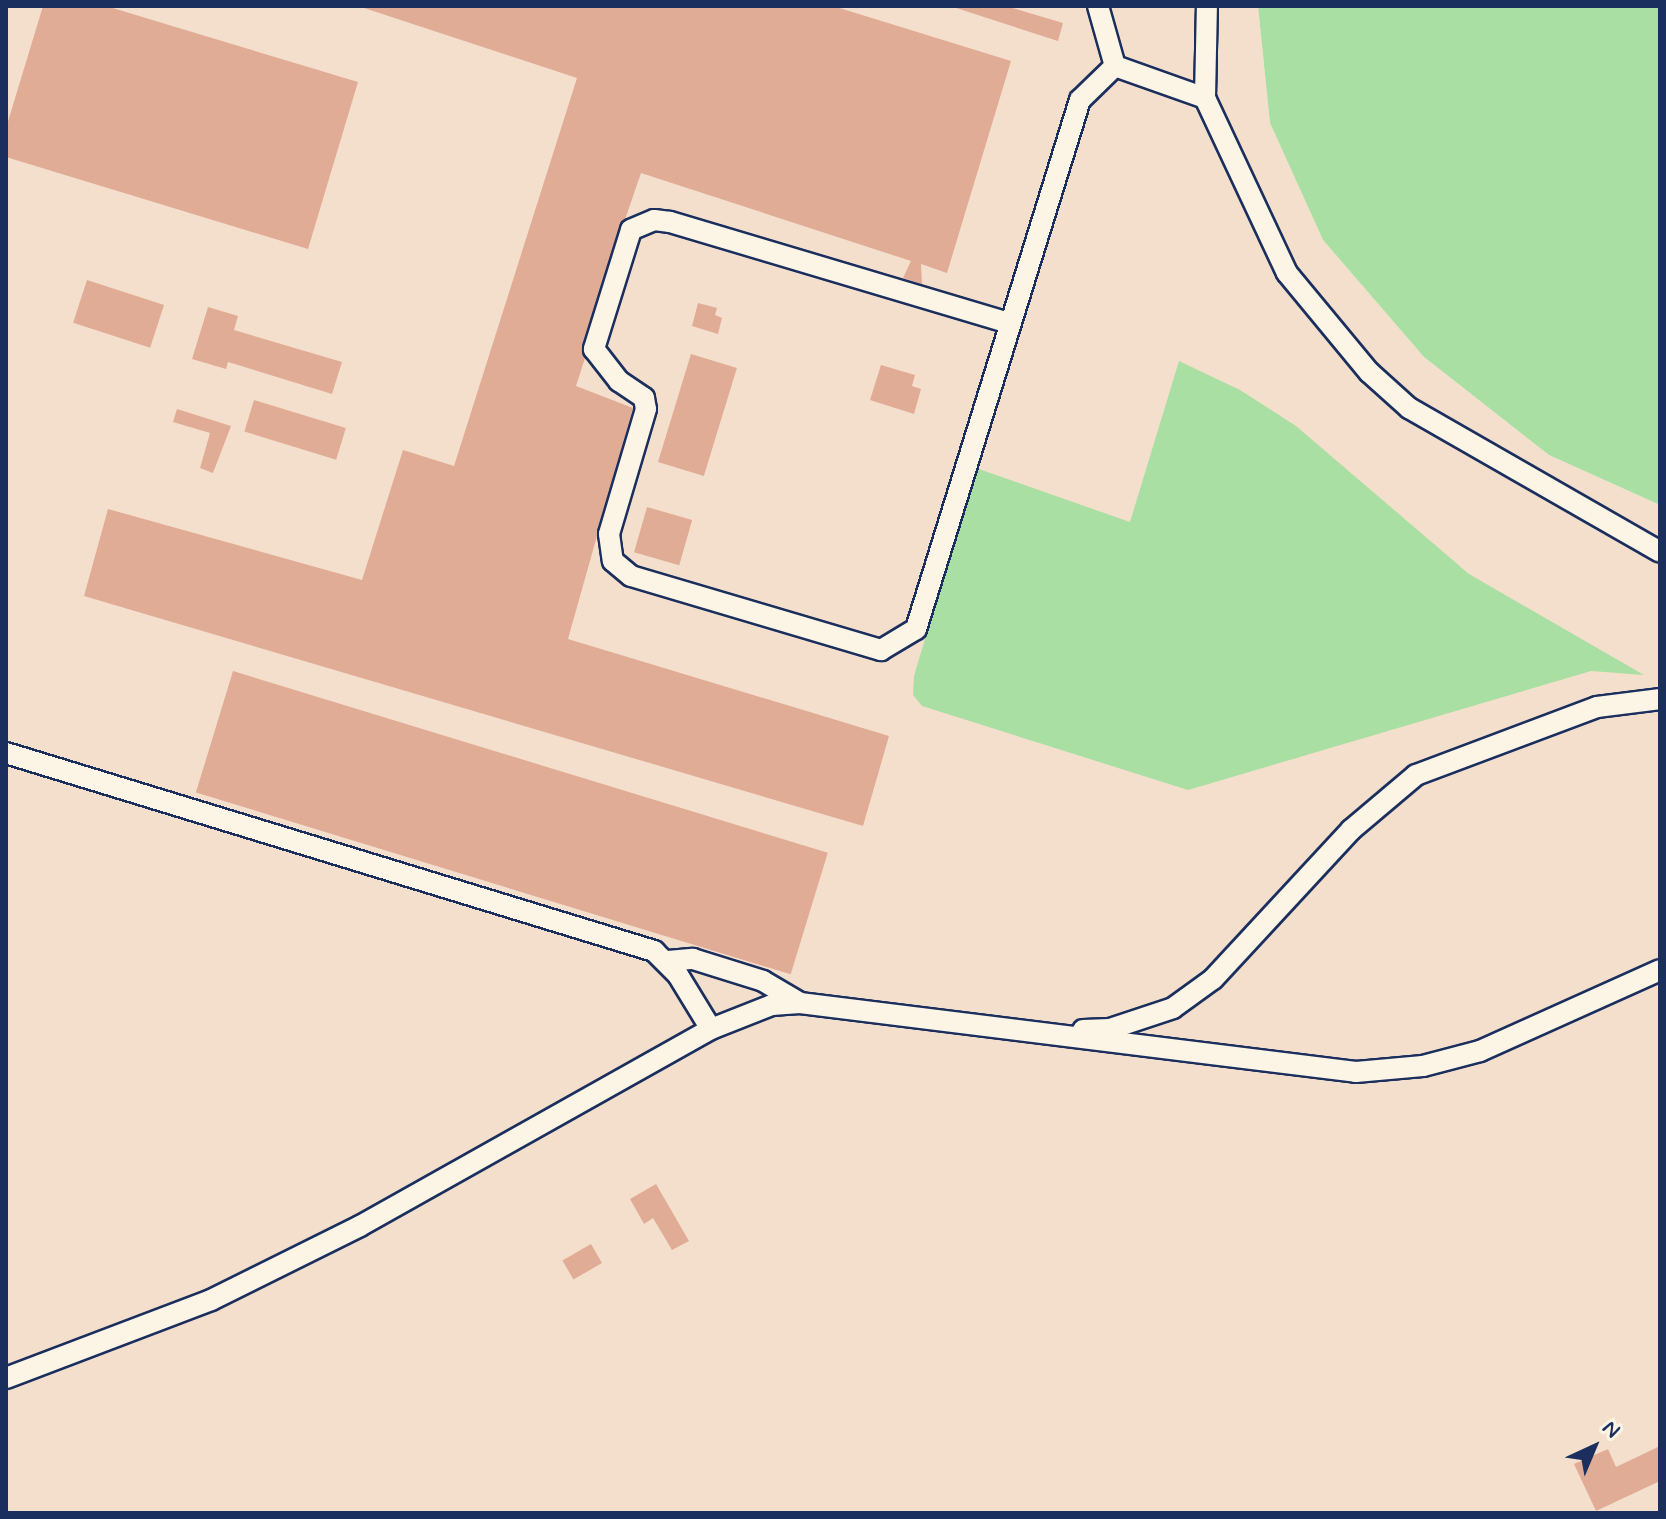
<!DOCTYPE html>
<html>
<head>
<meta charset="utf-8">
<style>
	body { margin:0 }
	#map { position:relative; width:1666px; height:1519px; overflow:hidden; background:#fcf5e5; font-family:Mynerve,sans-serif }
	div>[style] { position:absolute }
	.built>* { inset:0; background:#f4dfcd }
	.green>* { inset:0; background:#a9dfa2 }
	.building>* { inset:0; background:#e1ac95; transform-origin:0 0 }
	.roads { filter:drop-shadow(2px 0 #1b2f5e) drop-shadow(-2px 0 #1b2f5e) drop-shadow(0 2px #1b2f5e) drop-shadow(0 -2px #1b2f5e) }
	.minor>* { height:20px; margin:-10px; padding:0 10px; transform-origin:10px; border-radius:10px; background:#fcf5e5 }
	span { translate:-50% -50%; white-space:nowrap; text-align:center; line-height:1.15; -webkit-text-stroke:6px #fcf5e5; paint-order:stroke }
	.frame { position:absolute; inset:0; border:8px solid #1b2f5e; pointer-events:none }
	.north { position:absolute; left:1554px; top:1407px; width:80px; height:80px; -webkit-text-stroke:6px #fcf5e5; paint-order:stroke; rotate:44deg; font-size:22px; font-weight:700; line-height:32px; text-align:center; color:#1b2f5e }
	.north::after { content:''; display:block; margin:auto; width:28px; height:36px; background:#1b2f5e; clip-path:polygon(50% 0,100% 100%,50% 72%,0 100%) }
</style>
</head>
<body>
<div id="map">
	<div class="built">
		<i style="clip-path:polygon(6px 6px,1258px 6px,1270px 123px,1323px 240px,1424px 357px,1549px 455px,1660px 505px,1660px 1513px,6px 1513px)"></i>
	</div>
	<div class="green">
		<i style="clip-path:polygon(1258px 6px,1660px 6px,1660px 505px,1549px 455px,1424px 357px,1323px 240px,1270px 123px)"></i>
		<i style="clip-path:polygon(1179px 361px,1240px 390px,1296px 426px,1469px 574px,1644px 675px,1591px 671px,1188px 790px,922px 706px,913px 695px,914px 676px,976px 468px,1130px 522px)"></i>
	</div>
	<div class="building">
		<i style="clip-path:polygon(43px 6px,106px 6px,358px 82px,308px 249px,6px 157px,6px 128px)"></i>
		<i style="clip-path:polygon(358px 6px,833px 6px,1011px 61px,947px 273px,921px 264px,922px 284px,903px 278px,911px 261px,641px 173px,582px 345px,585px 358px,576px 386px,633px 408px,568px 639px,889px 736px,863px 826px,84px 596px,108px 509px,362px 580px,403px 450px,454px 466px,577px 78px)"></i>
		<i style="clip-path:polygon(950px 6px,1006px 6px,1063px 23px,1058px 41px)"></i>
		<i style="left:87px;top:280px;width:81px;height:45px;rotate:18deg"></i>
		<i style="clip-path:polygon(698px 303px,717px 308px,715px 315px,722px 318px,718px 334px,692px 326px)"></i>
		<i style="clip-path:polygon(208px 307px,238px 316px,234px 330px,342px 362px,332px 394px,228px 362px,226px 369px,192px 359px)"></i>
		<i style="left:691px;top:354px;width:48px;height:113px;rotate:17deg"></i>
		<i style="clip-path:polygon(881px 365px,915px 375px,912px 386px,921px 389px,914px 414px,870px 400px)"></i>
		<i style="left:254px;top:400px;width:96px;height:33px;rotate:17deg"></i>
		<i style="clip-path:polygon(177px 409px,231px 426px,213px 473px,200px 468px,210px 433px,173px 422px)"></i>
		<i style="left:647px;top:507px;width:47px;height:47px;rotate:16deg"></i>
		<i style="left:233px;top:671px;width:622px;height:127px;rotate:17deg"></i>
		<i style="clip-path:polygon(656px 1184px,689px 1241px,672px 1250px,653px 1218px,644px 1224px,630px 1199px)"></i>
		<i style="left:591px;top:1244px;width:22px;height:33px;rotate:60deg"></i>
		<i style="clip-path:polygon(1660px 1446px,1660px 1481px,1596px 1511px,1574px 1464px,1608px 1449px,1616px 1467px)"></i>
	</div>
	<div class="roads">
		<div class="minor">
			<i style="left:1098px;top:6px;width:62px;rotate:74.2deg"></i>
			<i style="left:1115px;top:66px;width:96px;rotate:19.6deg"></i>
			<i style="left:1205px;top:98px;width:193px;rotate:64.9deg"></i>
			<i style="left:1287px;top:273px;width:129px;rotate:50.4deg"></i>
			<i style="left:1369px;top:372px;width:54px;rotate:42deg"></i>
			<i style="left:1409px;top:408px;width:289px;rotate:29.8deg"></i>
			<i style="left:1205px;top:98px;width:92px;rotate:-88.8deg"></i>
			<i style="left:1009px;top:323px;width:354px;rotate:-163.4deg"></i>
			<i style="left:670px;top:222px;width:16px;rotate:-173deg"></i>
			<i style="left:654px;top:220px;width:25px;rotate:157deg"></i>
			<i style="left:631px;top:230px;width:125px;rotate:107.3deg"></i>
			<i style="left:594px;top:349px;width:41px;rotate:52deg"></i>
			<i style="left:619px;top:381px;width:30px;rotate:34deg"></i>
			<i style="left:644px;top:398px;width:11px;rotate:80deg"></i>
			<i style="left:646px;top:409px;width:130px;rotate:106.5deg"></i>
			<i style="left:609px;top:534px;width:27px;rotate:82deg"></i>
			<i style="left:613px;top:561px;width:23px;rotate:40deg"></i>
			<i style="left:631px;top:576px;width:261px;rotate:16.5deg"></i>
			<i style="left:881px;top:650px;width:41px;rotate:-31deg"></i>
			<i style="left:916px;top:629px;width:554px;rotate:-72.78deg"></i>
			<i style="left:1080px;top:100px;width:49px;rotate:-44.2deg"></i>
			<i style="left:6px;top:753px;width:678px;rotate:16.99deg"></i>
			<i style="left:654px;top:951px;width:34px;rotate:45deg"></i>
			<i style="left:678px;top:975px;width:63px;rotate:58.6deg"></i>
			<i style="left:668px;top:961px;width:25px;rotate:-5deg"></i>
			<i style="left:693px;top:959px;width:73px;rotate:17.4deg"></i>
			<i style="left:763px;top:981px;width:43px;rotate:30.7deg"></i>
			<i style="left:1083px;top:1030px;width:27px;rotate:-2deg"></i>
			<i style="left:1110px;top:1029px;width:66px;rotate:-18.4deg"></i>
			<i style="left:1173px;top:1008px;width:49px;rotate:-35.9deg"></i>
			<i style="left:1213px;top:979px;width:203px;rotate:-47.2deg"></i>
			<i style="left:1351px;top:830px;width:85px;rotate:-40.2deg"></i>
			<i style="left:1416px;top:775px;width:193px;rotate:-20.6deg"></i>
			<i style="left:1597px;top:707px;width:64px;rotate:-7.2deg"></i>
			<i style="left:6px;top:1378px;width:219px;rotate:-20.8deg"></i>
			<i style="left:211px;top:1300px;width:166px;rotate:-26.4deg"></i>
			<i style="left:360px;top:1226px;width:403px;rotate:-29.3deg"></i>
			<i style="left:711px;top:1029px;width:66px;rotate:-21.5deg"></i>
			<i style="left:772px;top:1005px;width:28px;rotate:-4deg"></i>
			<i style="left:800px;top:1003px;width:560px;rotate:7.07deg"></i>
			<i style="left:1356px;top:1072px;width:67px;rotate:-5.1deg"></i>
			<i style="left:1423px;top:1066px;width:59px;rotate:-14.7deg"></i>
			<i style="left:1480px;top:1051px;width:197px;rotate:-24.2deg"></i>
		</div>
	</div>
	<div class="frame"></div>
	<div class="north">N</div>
</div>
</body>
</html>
